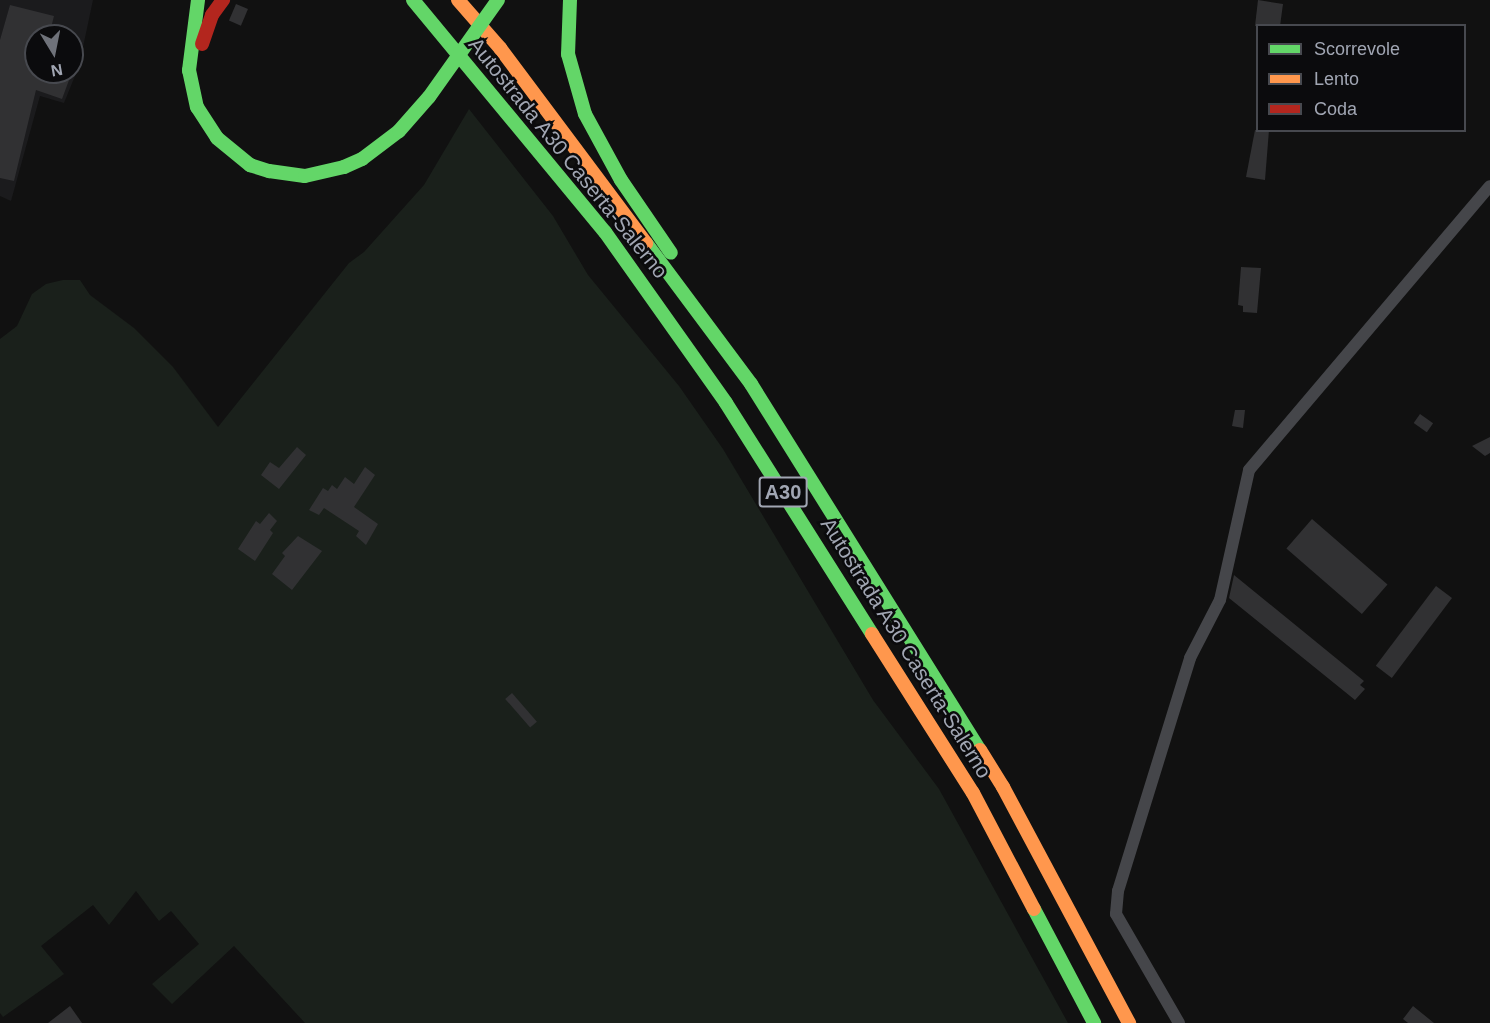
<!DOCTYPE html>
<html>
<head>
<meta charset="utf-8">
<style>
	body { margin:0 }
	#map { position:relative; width:1490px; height:1023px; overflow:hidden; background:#111; font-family:Helvetica,sans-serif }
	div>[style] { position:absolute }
	.built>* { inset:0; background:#1b1b1d }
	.green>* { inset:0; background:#1a201b }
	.building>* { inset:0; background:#313133; transform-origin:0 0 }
	.street>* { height:12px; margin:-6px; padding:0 6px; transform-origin:6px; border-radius:6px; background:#45464a }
	.fast>* { height:14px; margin:-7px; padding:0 7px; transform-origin:7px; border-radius:7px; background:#63d668 }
	.slow>* { height:14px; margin:-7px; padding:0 7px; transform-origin:7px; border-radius:7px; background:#ff974d }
	.jam>* { height:14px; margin:-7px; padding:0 7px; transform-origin:7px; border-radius:7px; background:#b3261e }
	.fast-bridge>* { height:14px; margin:-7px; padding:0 7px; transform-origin:7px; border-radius:7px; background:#63d668 }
	span { translate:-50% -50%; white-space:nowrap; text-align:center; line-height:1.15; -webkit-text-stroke:5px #0b0b0d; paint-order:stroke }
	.shield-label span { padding:2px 4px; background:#0b0b0d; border:2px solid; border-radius:4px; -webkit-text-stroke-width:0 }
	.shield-label { font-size:20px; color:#a1a6b3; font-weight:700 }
	.street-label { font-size:21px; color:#a1a6b3 }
	.legend { position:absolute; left:1256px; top:24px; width:210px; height:108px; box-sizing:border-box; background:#0b0b0d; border:2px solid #47494f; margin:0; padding:8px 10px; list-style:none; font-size:18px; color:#a1a6b3 }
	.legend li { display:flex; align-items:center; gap:12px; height:30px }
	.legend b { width:30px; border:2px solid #47494f }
	.north { position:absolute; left:24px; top:24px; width:60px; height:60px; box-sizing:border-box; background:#0b0b0d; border:2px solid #47494f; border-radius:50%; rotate:170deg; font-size:16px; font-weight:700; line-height:24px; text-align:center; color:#a1a6b3 }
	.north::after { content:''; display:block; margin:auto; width:21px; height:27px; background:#6f727a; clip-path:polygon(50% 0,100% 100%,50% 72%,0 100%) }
</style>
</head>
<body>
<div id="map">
	<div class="built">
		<i style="clip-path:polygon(evenodd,0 0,93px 0,79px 66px,64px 103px,40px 96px,11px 201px,0 196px,0 0,36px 36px,72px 36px,72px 72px,36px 72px,36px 36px)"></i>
	</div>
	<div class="green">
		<i style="clip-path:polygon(469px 109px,553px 216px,588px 275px,679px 386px,723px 449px,873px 700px,939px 789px,1068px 1023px,305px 1023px,234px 946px,172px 1004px,152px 984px,199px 944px,171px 911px,159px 921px,136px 891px,109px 925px,93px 905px,41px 946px,64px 974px,3px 1017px,0 1013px,0 339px,17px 326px,32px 294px,46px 284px,63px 280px,80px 280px,90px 295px,134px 328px,173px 367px,218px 427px,349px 263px,364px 252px,424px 185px)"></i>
	</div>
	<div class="building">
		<i style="clip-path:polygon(1258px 0,1283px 4px,1280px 26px,1255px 26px)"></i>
		<i style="left:236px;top:4px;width:13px;height:18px;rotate:23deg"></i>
		<i style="clip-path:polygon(10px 5px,54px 16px,49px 36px,36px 36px,36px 72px,72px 72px,62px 99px,36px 90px,14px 181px,0 178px,0 40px)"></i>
		<i style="clip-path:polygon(1255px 130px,1269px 130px,1265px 180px,1246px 177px)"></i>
		<i style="clip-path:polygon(1241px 267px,1261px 268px,1257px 313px,1243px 312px,1243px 306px,1238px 305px)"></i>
		<i style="clip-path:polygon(1235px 410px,1245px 410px,1243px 428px,1232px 426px)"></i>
		<i style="left:1420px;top:414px;width:16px;height:11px;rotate:35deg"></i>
		<i style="clip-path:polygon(1490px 437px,1490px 453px,1485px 456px,1472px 446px)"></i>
		<i style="clip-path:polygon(297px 447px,306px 455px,279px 489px,261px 475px,270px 462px,279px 468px)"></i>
		<i style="clip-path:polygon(365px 467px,375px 475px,354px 507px,378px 524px,366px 545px,356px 536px,359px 531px,324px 508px,319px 515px,309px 510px,323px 488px,328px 491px,332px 485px,337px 489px,345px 477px,354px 484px)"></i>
		<i style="clip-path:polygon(269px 513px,277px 521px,270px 530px,273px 533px,255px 561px,238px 549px,256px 521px,260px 524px)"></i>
		<i style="left:1312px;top:519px;width:100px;height:39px;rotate:41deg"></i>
		<i style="clip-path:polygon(298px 536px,322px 551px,292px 590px,272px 574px,285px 556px,282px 553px)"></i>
		<i style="clip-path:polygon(1234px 575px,1364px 681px,1360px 685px,1365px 689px,1355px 700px,1229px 598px)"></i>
		<i style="left:1436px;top:586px;width:20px;height:100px;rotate:37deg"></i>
		<i style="left:512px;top:693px;width:38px;height:9px;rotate:49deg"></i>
		<i style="clip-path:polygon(70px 1006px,82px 1023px,48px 1023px)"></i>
		<i style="clip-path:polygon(1413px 1006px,1434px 1023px,1408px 1023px,1403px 1019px)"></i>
	</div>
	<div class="street">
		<i style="left:1179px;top:1023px;width:126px;rotate:-120deg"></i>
		<i style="left:1116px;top:914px;width:23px;rotate:-85deg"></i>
		<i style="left:1118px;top:891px;width:244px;rotate:-72.8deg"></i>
		<i style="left:1190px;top:658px;width:65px;rotate:-62.7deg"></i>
		<i style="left:1220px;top:600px;width:133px;rotate:-77.4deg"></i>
		<i style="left:1249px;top:470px;width:372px;rotate:-49.7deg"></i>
	</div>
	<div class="fast">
		<i style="left:198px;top:0;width:71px;rotate:97.3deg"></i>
		<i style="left:189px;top:70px;width:38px;rotate:78deg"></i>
		<i style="left:197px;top:107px;width:37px;rotate:57deg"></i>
		<i style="left:217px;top:138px;width:43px;rotate:39.3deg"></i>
		<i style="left:250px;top:165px;width:20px;rotate:18deg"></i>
		<i style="left:269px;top:171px;width:36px;rotate:8deg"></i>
		<i style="left:305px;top:176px;width:40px;rotate:-13deg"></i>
		<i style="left:344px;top:167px;width:20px;rotate:-24deg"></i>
		<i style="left:362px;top:159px;width:46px;rotate:-37.1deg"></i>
		<i style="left:399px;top:131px;width:45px;rotate:-48.6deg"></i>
		<i style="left:413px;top:0;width:301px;rotate:50.4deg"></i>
		<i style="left:605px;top:232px;width:209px;rotate:54.7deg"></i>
		<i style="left:726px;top:403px;width:273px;rotate:57.7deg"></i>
		<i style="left:570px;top:0;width:54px;rotate:92.1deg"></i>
		<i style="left:568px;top:54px;width:62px;rotate:74.2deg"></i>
		<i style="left:585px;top:114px;width:75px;rotate:61.4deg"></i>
		<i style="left:621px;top:180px;width:88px;rotate:55.6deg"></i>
		<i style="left:646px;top:243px;width:176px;rotate:53.3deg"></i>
		<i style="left:751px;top:384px;width:432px;rotate:58deg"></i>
		<i style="left:1034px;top:909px;width:129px;rotate:62.2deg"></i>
	</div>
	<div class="slow">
		<i style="left:458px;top:0;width:64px;rotate:48.8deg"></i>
		<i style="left:500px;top:48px;width:244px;rotate:53.2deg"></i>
		<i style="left:872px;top:634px;width:188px;rotate:57.6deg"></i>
		<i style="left:973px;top:793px;width:131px;rotate:62.3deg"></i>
		<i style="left:980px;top:750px;width:44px;rotate:58.1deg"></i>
		<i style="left:1003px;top:787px;width:268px;rotate:61.9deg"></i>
	</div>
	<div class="jam">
		<i style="left:202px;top:44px;width:31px;rotate:-71deg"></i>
		<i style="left:212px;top:15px;width:19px;rotate:-54deg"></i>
	</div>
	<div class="fast-bridge">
		<i style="left:429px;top:97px;width:119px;rotate:-54.6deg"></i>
	</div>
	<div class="shield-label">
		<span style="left:783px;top:492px">A30</span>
	</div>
	<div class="street-label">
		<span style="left:568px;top:158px;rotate:51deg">Autostrada A30 Caserta-Salerno</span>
		<span style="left:906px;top:648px;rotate:58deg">Autostrada A30 Caserta-Salerno</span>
	</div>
	<ul class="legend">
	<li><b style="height:8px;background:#63d668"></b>Scorrevole</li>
	<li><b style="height:8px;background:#ff974d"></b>Lento</li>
	<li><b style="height:8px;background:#b3261e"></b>Coda</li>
	</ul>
	<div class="north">N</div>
</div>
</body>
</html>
